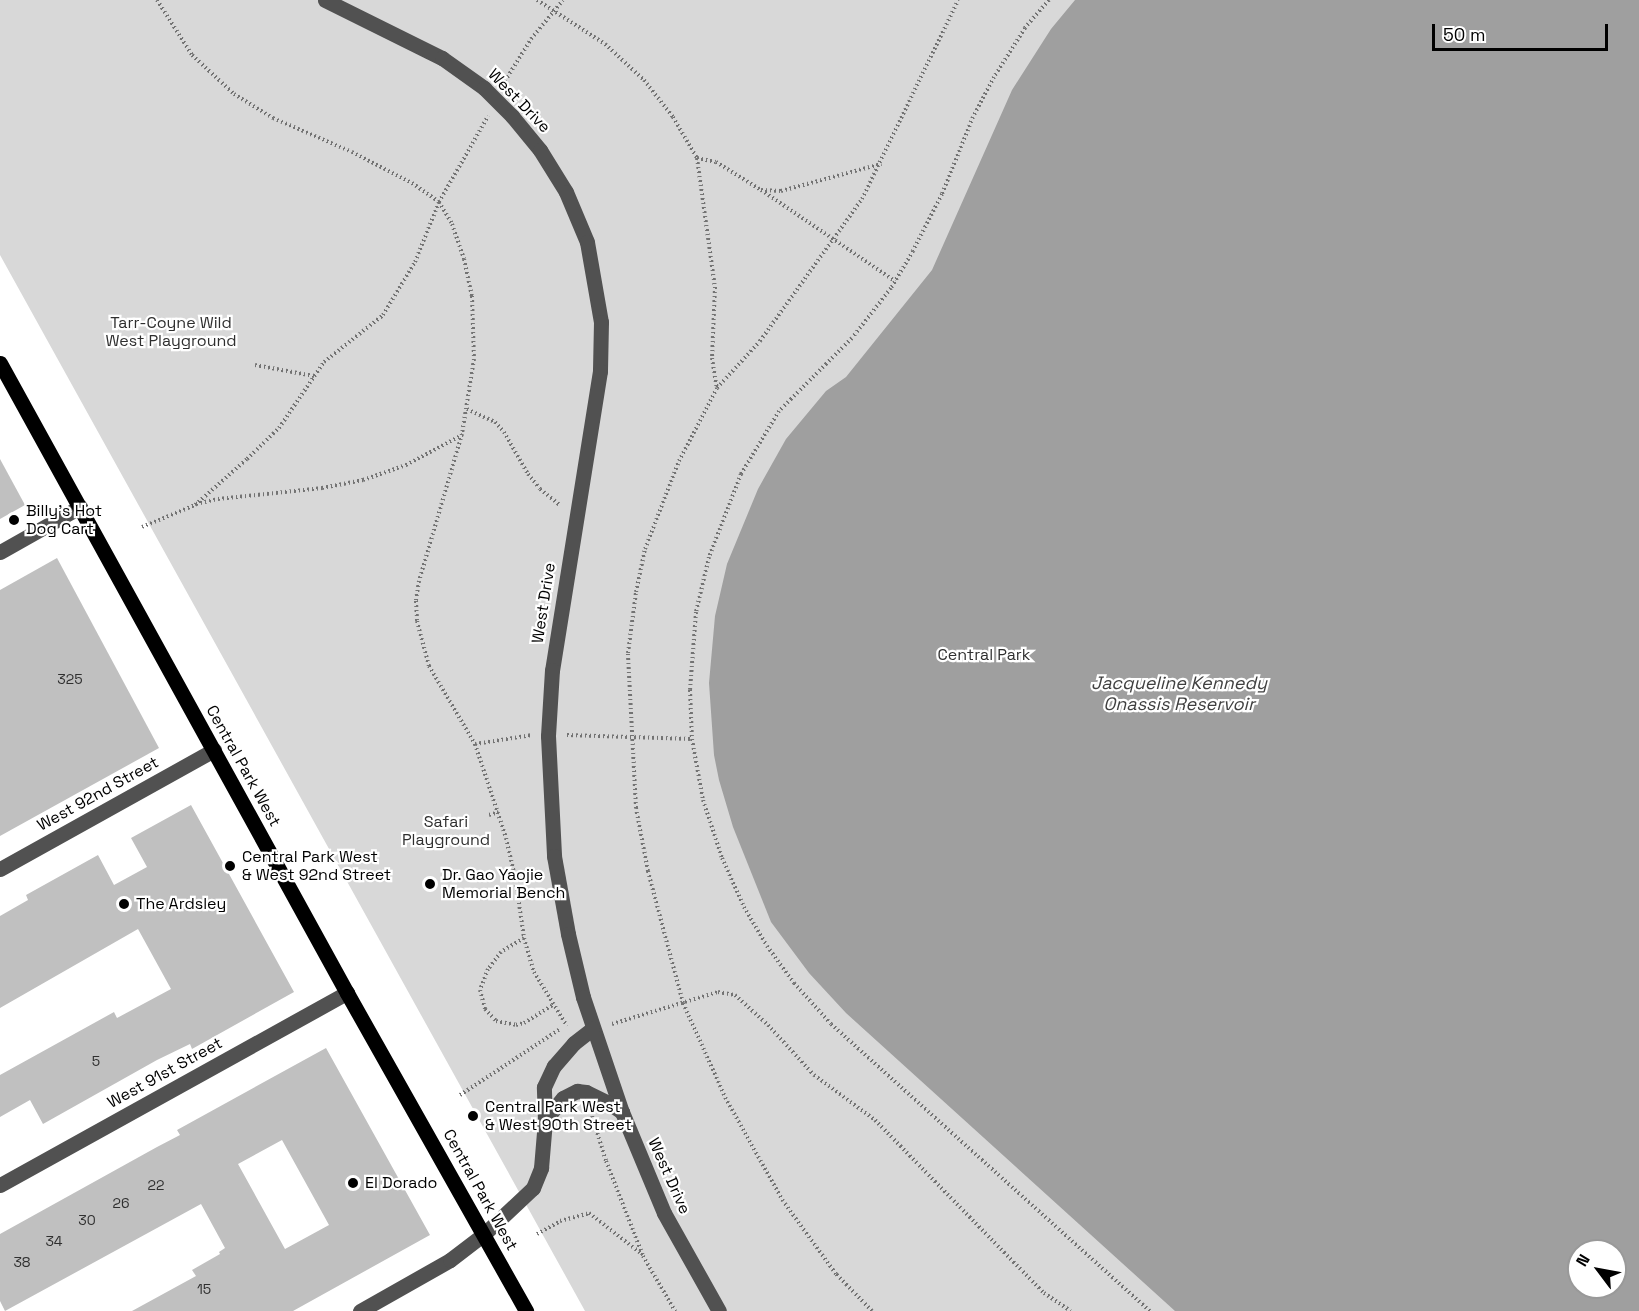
<!DOCTYPE html>
<html>
<head>
<meta charset="utf-8">
<style>
	body { margin:0 }
	#map { position:relative; width:1639px; height:1311px; overflow:hidden; background:#fff; font-family:"Space Grotesk",sans-serif }
	div>[style] { position:absolute }
	.green>* { inset:0; background:#d8d8d8 }
	.water>* { inset:0; background:#9f9f9f }
	.building>* { inset:0; background:#c0c0c0 }
	.path>* { height:4px; margin-top:-2px; transform-origin:0; background:repeating-linear-gradient(90deg,#737373 0 1.5px,transparent 0 4.5px) }
	.minor>* { height:15px; margin:-7.5px; padding:0 7.5px; transform-origin:7.5px; border-radius:7.5px; background:#515151 }
	.major>* { height:15px; margin:-7.5px; padding:0 7.5px; transform-origin:7.5px; border-radius:7.5px; background:#000 }
	.dots>* { width:16px; height:16px; translate:-50% -50%; box-sizing:border-box; border:3px solid #fff; border-radius:50% }
	span { translate:-50% -50%; white-space:nowrap; text-align:center; line-height:1.15; -webkit-text-stroke:4.5px #fff; paint-order:stroke }
	.number-label { font-size:14px; color:#303030 }
	.number-label span { -webkit-text-stroke-width:0 }
	.street-label { font-size:16px; color:#000 }
	.park-label { font-size:16px; color:#2f2f2f }
	.poi-label { font-size:16px; color:#000 }
	.left { translate:0 -50%; text-align:left }
	.water-label { font-size:18px; color:#404040; font-style:italic }
	.north { position:absolute; left:1567px; top:1239px; width:60px; height:60px; box-sizing:border-box; background:#fff; border:2px solid #999; border-radius:50%; rotate:302deg; font-size:16px; font-weight:700; line-height:24px; text-align:center; color:#000 }
	.north::after { content:''; display:block; margin:auto; width:21px; height:27px; background:#000; clip-path:polygon(50% 0,100% 100%,50% 72%,0 100%) }
	.scale { position:absolute; left:1432px; top:24px; width:176px; height:27px; box-sizing:border-box; border:3px solid #000; border-top:0; padding-left:8px; font-size:18px; line-height:21px; white-space:nowrap; color:#000; -webkit-text-stroke:4px #fff; paint-order:stroke }
</style>
</head>
<body>
<div id="map">
	<div class="green">
		<i style="clip-path:polygon(evenodd,0 0,1639px 0,1639px 1311px,585px 1311px,0 255px,0 0,1579px 1251px,1615px 1251px,1615px 1287px,1579px 1287px,1579px 1251px)"></i>
	</div>
	<div class="water">
		<i style="clip-path:polygon(evenodd,1075px 0,1639px 0,1639px 1311px,1175px 1311px,846px 1013px,809px 973px,771px 922px,733px 827px,719px 780px,714px 755px,709px 683px,715px 616px,727px 564px,758px 489px,786px 439px,826px 391px,846px 377px,932px 270px,1012px 90px,1051px 29px,1075px 0,1579px 1251px,1615px 1251px,1615px 1287px,1579px 1287px,1579px 1251px)"></i>
	</div>
	<div class="building">
		<i style="clip-path:polygon(0 459px,25px 505px,0 519px)"></i>
		<i style="clip-path:polygon(57px 558px,159px 748px,0 836px,0 590px)"></i>
		<i style="clip-path:polygon(191px 805px,294px 992px,192px 1049px,190px 1044px,157px 1060px,43px 1124px,30px 1100px,0 1117px,0 1075px,114px 1012px,117px 1018px,171px 989px,138px 929px,0 1008px,0 916px,28px 900px,26px 895px,98px 855px,114px 885px,147px 867px,131px 838px)"></i>
		<i style="clip-path:polygon(evenodd,326px 1048px,430px 1235px,293px 1311px,132px 1311px,196px 1276px,192px 1270px,220px 1254px,219px 1252px,225px 1248px,201px 1204px,5px 1311px,0 1301px,0 1234px,157px 1147px,180px 1135px,177px 1130px,326px 1048px,282px 1140px,329px 1225px,285px 1249px,238px 1164px,282px 1140px)"></i>
	</div>
	<div class="path">
		<i style="left:157px;top:0;width:65px;rotate:57.5deg"></i>
		<i style="left:192px;top:55px;width:57px;rotate:42.9deg"></i>
		<i style="left:234px;top:94px;width:46px;rotate:31.6deg"></i>
		<i style="left:273px;top:118px;width:86px;rotate:23.3deg"></i>
		<i style="left:352px;top:152px;width:68px;rotate:27.3deg"></i>
		<i style="left:412px;top:183px;width:33px;rotate:35deg"></i>
		<i style="left:439px;top:202px;width:26px;rotate:59deg"></i>
		<i style="left:452px;top:224px;width:37px;rotate:71deg"></i>
		<i style="left:464px;top:259px;width:38px;rotate:78deg"></i>
		<i style="left:472px;top:296px;width:63px;rotate:88.2deg"></i>
		<i style="left:474px;top:359px;width:76px;rotate:99.1deg"></i>
		<i style="left:462px;top:434px;width:153px;rotate:106.3deg"></i>
		<i style="left:419px;top:581px;width:20px;rotate:99deg"></i>
		<i style="left:416px;top:601px;width:20px;rotate:87deg"></i>
		<i style="left:417px;top:621px;width:47px;rotate:75.1deg"></i>
		<i style="left:429px;top:666px;width:91px;rotate:59.5deg"></i>
		<i style="left:475px;top:744px;width:99px;rotate:71.7deg"></i>
		<i style="left:506px;top:838px;width:39px;rotate:77deg"></i>
		<i style="left:515px;top:876px;width:63px;rotate:81.7deg"></i>
		<i style="left:524px;top:938px;width:35px;rotate:74deg"></i>
		<i style="left:534px;top:972px;width:63px;rotate:58.6deg"></i>
		<i style="left:537px;top:0;width:81px;rotate:32.9deg"></i>
		<i style="left:605px;top:44px;width:53px;rotate:42.7deg"></i>
		<i style="left:644px;top:80px;width:47px;rotate:51.9deg"></i>
		<i style="left:673px;top:117px;width:48px;rotate:59.7deg"></i>
		<i style="left:697px;top:158px;width:130px;rotate:82.1deg"></i>
		<i style="left:715px;top:287px;width:71px;rotate:92.4deg"></i>
		<i style="left:712px;top:358px;width:30px;rotate:81deg"></i>
		<i style="left:1049px;top:0;width:37px;rotate:131deg"></i>
		<i style="left:1025px;top:28px;width:58px;rotate:122.3deg"></i>
		<i style="left:994px;top:77px;width:45px;rotate:117.7deg"></i>
		<i style="left:973px;top:117px;width:83px;rotate:111.9deg"></i>
		<i style="left:942px;top:194px;width:64px;rotate:117deg"></i>
		<i style="left:913px;top:251px;width:43px;rotate:120.7deg"></i>
		<i style="left:891px;top:288px;width:63px;rotate:128deg"></i>
		<i style="left:852px;top:338px;width:103px;rotate:135deg"></i>
		<i style="left:779px;top:411px;width:74px;rotate:121.1deg"></i>
		<i style="left:741px;top:474px;width:89px;rotate:111.1deg"></i>
		<i style="left:709px;top:557px;width:57px;rotate:103.3deg"></i>
		<i style="left:696px;top:612px;width:78px;rotate:94.4deg"></i>
		<i style="left:690px;top:690px;width:49px;rotate:87.7deg"></i>
		<i style="left:692px;top:739px;width:62px;rotate:79.8deg"></i>
		<i style="left:703px;top:800px;width:61px;rotate:71.9deg"></i>
		<i style="left:722px;top:858px;width:54px;rotate:65.8deg"></i>
		<i style="left:744px;top:907px;width:45px;rotate:59.5deg"></i>
		<i style="left:767px;top:946px;width:46px;rotate:53.9deg"></i>
		<i style="left:794px;top:983px;width:55px;rotate:47.9deg"></i>
		<i style="left:831px;top:1024px;width:429px;rotate:42deg"></i>
		<i style="left:505px;top:81px;width:49px;rotate:-58.2deg"></i>
		<i style="left:531px;top:39px;width:50px;rotate:-50.6deg"></i>
		<i style="left:697px;top:158px;width:19px;rotate:12deg"></i>
		<i style="left:716px;top:162px;width:53px;rotate:31.9deg"></i>
		<i style="left:761px;top:190px;width:20px;rotate:3deg"></i>
		<i style="left:781px;top:191px;width:104px;rotate:-15.1deg"></i>
		<i style="left:761px;top:190px;width:162px;rotate:34.2deg"></i>
		<i style="left:255px;top:365px;width:60px;rotate:10.6deg"></i>
		<i style="left:467px;top:409px;width:31px;rotate:25deg"></i>
		<i style="left:495px;top:422px;width:13px;rotate:48deg"></i>
		<i style="left:504px;top:432px;width:48px;rotate:60.3deg"></i>
		<i style="left:528px;top:474px;width:19px;rotate:51deg"></i>
		<i style="left:540px;top:489px;width:26px;rotate:39deg"></i>
		<i style="left:196px;top:504px;width:23px;rotate:-13deg"></i>
		<i style="left:218px;top:499px;width:105px;rotate:-6deg"></i>
		<i style="left:322px;top:488px;width:42px;rotate:-11deg"></i>
		<i style="left:363px;top:480px;width:46px;rotate:-19.2deg"></i>
		<i style="left:406px;top:465px;width:64px;rotate:-28.2deg"></i>
		<i style="left:142px;top:527px;width:57px;rotate:-22.5deg"></i>
		<i style="left:195px;top:505px;width:69px;rotate:-41.5deg"></i>
		<i style="left:247px;top:459px;width:45px;rotate:-44.1deg"></i>
		<i style="left:279px;top:428px;width:80px;rotate:-55.7deg"></i>
		<i style="left:324px;top:362px;width:75px;rotate:-38.5deg"></i>
		<i style="left:383px;top:315px;width:62px;rotate:-58.9deg"></i>
		<i style="left:415px;top:262px;width:65px;rotate:-68.2deg"></i>
		<i style="left:439px;top:202px;width:99px;rotate:-60.3deg"></i>
		<i style="left:567px;top:735px;width:125px;rotate:1.8deg"></i>
		<i style="left:475px;top:744px;width:58px;rotate:-9deg"></i>
		<i style="left:489px;top:815px;width:10px;rotate:-17deg"></i>
		<i style="left:524px;top:938px;width:27px;rotate:149deg"></i>
		<i style="left:501px;top:952px;width:21px;rotate:127deg"></i>
		<i style="left:488px;top:969px;width:22px;rotate:111deg"></i>
		<i style="left:480px;top:990px;width:20px;rotate:75deg"></i>
		<i style="left:485px;top:1009px;width:16px;rotate:47deg"></i>
		<i style="left:496px;top:1021px;width:20px;rotate:11deg"></i>
		<i style="left:516px;top:1025px;width:8px;rotate:-14deg"></i>
		<i style="left:524px;top:1023px;width:36px;rotate:-32deg"></i>
		<i style="left:612px;top:1024px;width:111px;rotate:-16.8deg"></i>
		<i style="left:718px;top:992px;width:17px;rotate:10deg"></i>
		<i style="left:735px;top:995px;width:45px;rotate:42.3deg"></i>
		<i style="left:768px;top:1025px;width:68px;rotate:47.4deg"></i>
		<i style="left:814px;top:1075px;width:76px;rotate:36.4deg"></i>
		<i style="left:875px;top:1120px;width:242px;rotate:45.7deg"></i>
		<i style="left:1044px;top:1293px;width:32px;rotate:34deg"></i>
		<i style="left:460px;top:1095px;width:120px;rotate:-33.4deg"></i>
		<i style="left:592px;top:1116px;width:47px;rotate:72.7deg"></i>
		<i style="left:606px;top:1161px;width:102px;rotate:68.7deg"></i>
		<i style="left:643px;top:1256px;width:64px;rotate:59.8deg"></i>
		<i style="left:537px;top:1234px;width:26px;rotate:-29deg"></i>
		<i style="left:560px;top:1221px;width:30px;rotate:-15deg"></i>
		<i style="left:589px;top:1213px;width:68px;rotate:37.9deg"></i>
		<i style="left:872px;top:1311px;width:52px;rotate:-134.2deg"></i>
		<i style="left:836px;top:1274px;width:90px;rotate:-126deg"></i>
		<i style="left:783px;top:1201px;width:117px;rotate:-119.2deg"></i>
		<i style="left:726px;top:1099px;width:105px;rotate:-114.1deg"></i>
		<i style="left:683px;top:1003px;width:137px;rotate:-104.9deg"></i>
		<i style="left:648px;top:871px;width:64px;rotate:-100.8deg"></i>
		<i style="left:636px;top:808px;width:155px;rotate:-93deg"></i>
		<i style="left:628px;top:653px;width:62px;rotate:-82.5deg"></i>
		<i style="left:636px;top:592px;width:44px;rotate:-78.2deg"></i>
		<i style="left:645px;top:549px;width:94px;rotate:-68.9deg"></i>
		<i style="left:679px;top:461px;width:82px;rotate:-62.5deg"></i>
		<i style="left:717px;top:388px;width:64px;rotate:-47.5deg"></i>
		<i style="left:760px;top:341px;width:175px;rotate:-54.3deg"></i>
		<i style="left:862px;top:199px;width:221px;rotate:-64.2deg"></i>
	</div>
	<div class="minor">
		<i style="left:325px;top:0;width:131px;rotate:26.4deg"></i>
		<i style="left:442px;top:58px;width:52px;rotate:35.5deg"></i>
		<i style="left:484px;top:88px;width:40px;rotate:45deg"></i>
		<i style="left:512px;top:116px;width:44px;rotate:50.5deg"></i>
		<i style="left:540px;top:150px;width:49px;rotate:58.2deg"></i>
		<i style="left:566px;top:192px;width:54px;rotate:67.2deg"></i>
		<i style="left:587px;top:242px;width:81px;rotate:80.1deg"></i>
		<i style="left:601px;top:322px;width:49px;rotate:91.2deg"></i>
		<i style="left:600px;top:371px;width:303px;rotate:99.1deg"></i>
		<i style="left:552px;top:670px;width:66px;rotate:93.5deg"></i>
		<i style="left:548px;top:736px;width:120px;rotate:87.1deg"></i>
		<i style="left:554px;top:856px;width:79px;rotate:79.8deg"></i>
		<i style="left:568px;top:934px;width:65px;rotate:76.6deg"></i>
		<i style="left:583px;top:997px;width:121px;rotate:71.3deg"></i>
		<i style="left:622px;top:1112px;width:109px;rotate:67.4deg"></i>
		<i style="left:664px;top:1213px;width:112px;rotate:60.7deg"></i>
		<i style="left:0;top:552px;width:92px;rotate:-29.4deg"></i>
		<i style="left:0;top:869px;width:245px;rotate:-29.1deg"></i>
		<i style="left:545px;top:1120px;width:28px;rotate:-51deg"></i>
		<i style="left:563px;top:1098px;width:16px;rotate:-27deg"></i>
		<i style="left:577px;top:1091px;width:9px;rotate:6deg"></i>
		<i style="left:586px;top:1092px;width:25px;rotate:26deg"></i>
		<i style="left:609px;top:1103px;width:16px;rotate:35deg"></i>
		<i style="left:0;top:1185px;width:397px;rotate:-29deg"></i>
		<i style="left:360px;top:1311px;width:103px;rotate:-29.5deg"></i>
		<i style="left:450px;top:1260px;width:43px;rotate:-37.4deg"></i>
		<i style="left:484px;top:1234px;width:67px;rotate:-43.2deg"></i>
		<i style="left:533px;top:1188px;width:22px;rotate:-68deg"></i>
		<i style="left:541px;top:1168px;width:48px;rotate:-85.2deg"></i>
		<i style="left:545px;top:1120px;width:33px;rotate:-92deg"></i>
		<i style="left:544px;top:1087px;width:23px;rotate:-65deg"></i>
		<i style="left:554px;top:1066px;width:30px;rotate:-49deg"></i>
		<i style="left:574px;top:1043px;width:23px;rotate:-38deg"></i>
	</div>
	<div class="major">
		<i style="left:0;top:363px;width:719px;rotate:61.15deg"></i>
		<i style="left:347px;top:993px;width:365px;rotate:60.6deg"></i>
	</div>
	<div class="dots">
		<i style="left:14px;top:520px;background:#000"></i>
		<i style="left:230px;top:866px;background:#000"></i>
		<i style="left:430px;top:884px;background:#000"></i>
		<i style="left:124px;top:904px;background:#000"></i>
		<i style="left:473px;top:1116px;background:#000"></i>
		<i style="left:353px;top:1183px;background:#000"></i>
	</div>
	<div class="number-label">
		<span style="left:70px;top:679px">325</span>
		<span style="left:96px;top:1061px">5</span>
		<span style="left:156px;top:1185px">22</span>
		<span style="left:121px;top:1203px">26</span>
		<span style="left:87px;top:1220px">30</span>
		<span style="left:54px;top:1241px">34</span>
		<span style="left:22px;top:1262px">38</span>
		<span style="left:204px;top:1289px">15</span>
	</div>
	<div class="street-label">
		<span style="left:519px;top:101px;rotate:46deg">West Drive</span>
		<span style="left:544px;top:603px;rotate:-81deg">West Drive</span>
		<span style="left:243px;top:766px;rotate:61deg">Central Park West</span>
		<span style="left:98px;top:794px;rotate:-29deg">West 92nd Street</span>
		<span style="left:165px;top:1073px;rotate:-29deg">West 91st Street</span>
		<span style="left:669px;top:1176px;rotate:66deg">West Drive</span>
		<span style="left:480px;top:1190px;rotate:61deg">Central Park West</span>
	</div>
	<div class="park-label">
		<span style="left:171px;top:332px">Tarr-Coyne Wild<br>West Playground</span>
		<span style="left:984px;top:655px">Central Park</span>
		<span style="left:446px;top:831px">Safari<br>Playground</span>
	</div>
	<div class="poi-label">
		<span class="left" style="left:26px;top:520px">Billy’s Hot<br>Dog Cart</span>
		<span class="left" style="left:242px;top:866px">Central Park West<br>&amp; West 92nd Street</span>
		<span class="left" style="left:442px;top:884px">Dr. Gao Yaojie<br>Memorial Bench</span>
		<span class="left" style="left:136px;top:904px">The Ardsley</span>
		<span class="left" style="left:485px;top:1116px">Central Park West<br>&amp; West 90th Street</span>
		<span class="left" style="left:365px;top:1183px">El Dorado</span>
	</div>
	<div class="water-label">
		<span style="left:1179px;top:694px">Jacqueline Kennedy<br>Onassis Reservoir</span>
	</div>
	<div class="north">N</div>
	<div class="scale">50 m</div>
</div>
</body>
</html>
